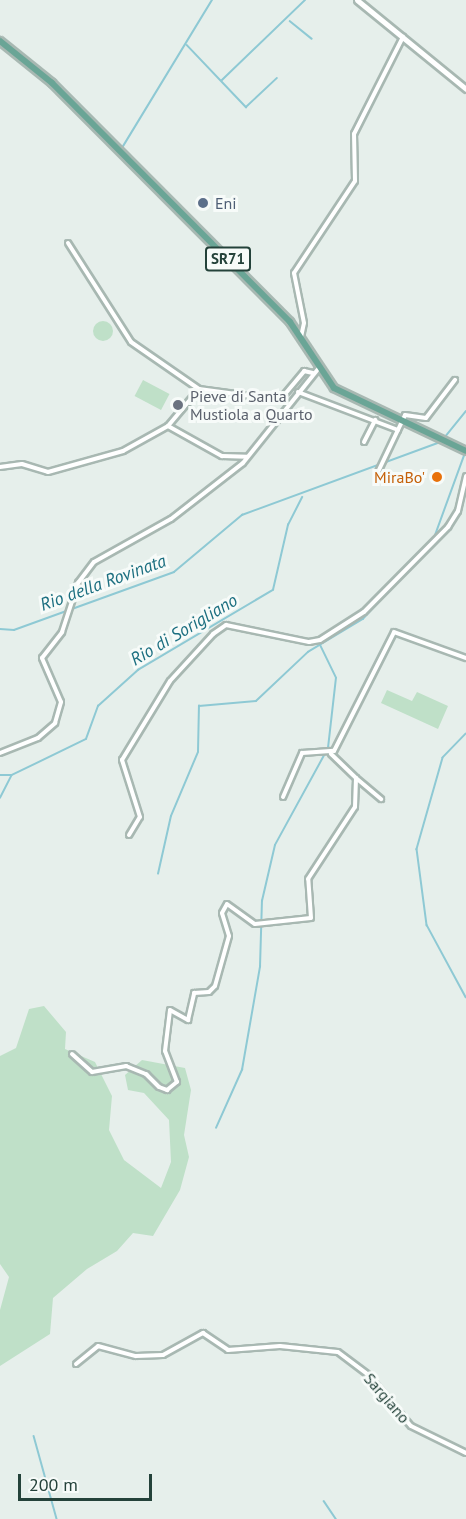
<!DOCTYPE html>
<html>
<head>
<meta charset="utf-8">
<style>
	body { margin:0 }
	#map { position:relative; width:466px; height:1519px; overflow:hidden; background:#e6efeb; font-family:"PT Sans",sans-serif }
	div>[style] { position:absolute }
	.green>* { inset:0; background:#bfe0c8; transform-origin:0 0 }
	.round { border-radius:50% }
	.stream>* { height:1.5px; margin:-0.75px; padding:0 0.75px; transform-origin:0.75px; border-radius:0.75px; background:#8ec9d4 }
	.roads { filter:drop-shadow(2px 0 #a8b8b2) drop-shadow(-2px 0 #a8b8b2) drop-shadow(0 2px #a8b8b2) drop-shadow(0 -2px #a8b8b2) }
	.street>* { height:4px; margin:-2px; padding:0 2px; transform-origin:2px; border-radius:2px; background:#fff }
	.secondary>* { height:5px; margin:-2.5px; padding:0 2.5px; transform-origin:2.5px; border-radius:2.5px; background:#fff }
	.primary>* { height:6px; margin:-3px; padding:0 3px; transform-origin:3px; border-radius:3px; background:#6aa596 }
	.dots>* { width:16px; height:16px; translate:-50% -50%; box-sizing:border-box; border:3px solid #f7fbf9; border-radius:50% }
	span { translate:-50% -50%; white-space:nowrap; text-align:center; line-height:1.15; -webkit-text-stroke:6px #f7fbf9; paint-order:stroke }
	.shield-label span { padding:2px 4px; background:#f7fbf9; border:2px solid; border-radius:4px; -webkit-text-stroke-width:0 }
	.shield-label { font-size:15px; color:#24423a; font-weight:700 }
	.service-label { font-size:16px; color:#4e5e75 }
	.left { translate:0 -50%; text-align:left }
	.worship-label { font-size:16px; color:#5b616d }
	.food-label { font-size:16px; color:#c56008 }
	.right { translate:-100% -50%; text-align:right }
	.street-label { font-size:16px; color:#24423a }
	.water-label { font-size:18px; color:#1c6f80; font-style:italic }
	.scale { position:absolute; left:18px; top:1474px; width:134px; height:27px; box-sizing:border-box; border:3px solid #24423a; border-top:0; padding-left:8px; font-size:18px; line-height:21px; white-space:nowrap; color:#24423a; -webkit-text-stroke:4px #f7fbf9; paint-order:stroke }
</style>
</head>
<body>
<div id="map">
	<div class="green">
		<i class="round" style="left:93px;top:321px;width:20px;height:20px"></i>
		<i style="left:143px;top:380px;width:30px;height:18px;rotate:28deg"></i>
		<i style="clip-path:polygon(387px 690px,412px 701px,417px 692px,448px 706px,438px 729px,381px 703px)"></i>
		<i style="clip-path:polygon(44px 1006px,66px 1032px,65px 1049px,95px 1062px,112px 1096px,109px 1130px,124px 1160px,161px 1188px,171px 1162px,169px 1120px,144px 1093px,128px 1090px,125px 1075px,142px 1060px,185px 1068px,191px 1090px,184px 1135px,189px 1157px,180px 1190px,153px 1236px,133px 1233px,117px 1251px,87px 1269px,53px 1298px,50px 1334px,0 1366px,0 1310px,9px 1277px,0 1264px,0 1056px,16px 1048px,29px 1009px)"></i>
	</div>
	<div class="stream">
		<i style="left:290px;top:21px;width:28px;rotate:39deg"></i>
		<i style="left:187px;top:45px;width:86px;rotate:46.4deg"></i>
		<i style="left:246px;top:107px;width:42px;rotate:-43.1deg"></i>
		<i style="left:222px;top:80px;width:115px;rotate:-43.9deg"></i>
		<i style="left:122px;top:148px;width:173px;rotate:-58.7deg"></i>
		<i style="left:445px;top:437px;width:33px;rotate:-51deg"></i>
		<i style="left:434px;top:538px;width:90px;rotate:-70deg"></i>
		<i style="left:0;top:629px;width:14px;rotate:4deg"></i>
		<i style="left:14px;top:630px;width:170px;rotate:-19.9deg"></i>
		<i style="left:174px;top:572px;width:89px;rotate:-40deg"></i>
		<i style="left:242px;top:515px;width:211px;rotate:-20.2deg"></i>
		<i style="left:466px;top:734px;width:33px;rotate:134deg"></i>
		<i style="left:443px;top:758px;width:95px;rotate:105.9deg"></i>
		<i style="left:417px;top:849px;width:77px;rotate:82.5deg"></i>
		<i style="left:427px;top:925px;width:82px;rotate:61.6deg"></i>
		<i style="left:0;top:775px;width:11px"></i>
		<i style="left:12px;top:775px;width:82px;rotate:-25.9deg"></i>
		<i style="left:86px;top:739px;width:35px;rotate:-70deg"></i>
		<i style="left:98px;top:706px;width:54px;rotate:-42deg"></i>
		<i style="left:138px;top:670px;width:157px;rotate:-30.7deg"></i>
		<i style="left:273px;top:590px;width:67px;rotate:-77deg"></i>
		<i style="left:288px;top:525px;width:31px;rotate:-63deg"></i>
		<i style="left:0;top:798px;width:25px;rotate:-63deg"></i>
		<i style="left:158px;top:874px;width:59px;rotate:-77.4deg"></i>
		<i style="left:171px;top:816px;width:69px;rotate:-67.1deg"></i>
		<i style="left:198px;top:752px;width:46px;rotate:-88.8deg"></i>
		<i style="left:199px;top:706px;width:57px;rotate:-5deg"></i>
		<i style="left:256px;top:701px;width:71px;rotate:-43.3deg"></i>
		<i style="left:308px;top:652px;width:64px;rotate:-31deg"></i>
		<i style="left:363px;top:619px;width:100px;rotate:-47deg"></i>
		<i style="left:216px;top:1128px;width:64px;rotate:-65.9deg"></i>
		<i style="left:242px;top:1070px;width:105px;rotate:-80.1deg"></i>
		<i style="left:260px;top:967px;width:66px;rotate:-88.3deg"></i>
		<i style="left:262px;top:901px;width:57px;rotate:-76.9deg"></i>
		<i style="left:275px;top:845px;width:111px;rotate:-61.3deg"></i>
		<i style="left:328px;top:748px;width:70px;rotate:-83.5deg"></i>
		<i style="left:336px;top:678px;width:37px;rotate:-116deg"></i>
		<i style="left:34px;top:1436px;width:86px;rotate:74.5deg"></i>
		<i style="left:324px;top:1501px;width:22px;rotate:56deg"></i>
	</div>
	<div class="roads">
		<div class="street">
			<i style="left:68px;top:243px;width:117px;rotate:57.5deg"></i>
			<i style="left:131px;top:342px;width:83px;rotate:34.7deg"></i>
			<i style="left:301px;top:337px;width:14px;rotate:-78deg"></i>
			<i style="left:304px;top:323px;width:51px;rotate:-101.3deg"></i>
			<i style="left:294px;top:273px;width:110px;rotate:-56.5deg"></i>
			<i style="left:355px;top:181px;width:47px;rotate:-91.2deg"></i>
			<i style="left:354px;top:134px;width:109px;rotate:-63.2deg"></i>
			<i style="left:298px;top:392px;width:107px;rotate:20.8deg"></i>
			<i style="left:168px;top:426px;width:48px;rotate:-50deg"></i>
			<i style="left:199px;top:389px;width:82px;rotate:7.7deg"></i>
			<i style="left:280px;top:400px;width:38px;rotate:-50deg"></i>
			<i style="left:304px;top:371px;width:9px;rotate:13deg"></i>
			<i style="left:364px;top:442px;width:25px;rotate:-63deg"></i>
			<i style="left:0;top:467px;width:22px;rotate:-8deg"></i>
			<i style="left:22px;top:464px;width:27px;rotate:17deg"></i>
			<i style="left:48px;top:472px;width:78px;rotate:-15.6deg"></i>
			<i style="left:123px;top:451px;width:51px;rotate:-29.1deg"></i>
			<i style="left:168px;top:426px;width:62px;rotate:29.1deg"></i>
			<i style="left:222px;top:456px;width:25px;rotate:2deg"></i>
			<i style="left:377px;top:474px;width:65px;rotate:-64.6deg"></i>
			<i style="left:405px;top:415px;width:21px;rotate:8deg"></i>
			<i style="left:426px;top:418px;width:48px;rotate:-52.7deg"></i>
			<i style="left:0;top:753px;width:41px;rotate:-21.5deg"></i>
			<i style="left:38px;top:738px;width:23px;rotate:-41deg"></i>
			<i style="left:55px;top:723px;width:22px;rotate:-74deg"></i>
			<i style="left:61px;top:702px;width:48px;rotate:-113.4deg"></i>
			<i style="left:42px;top:658px;width:33px;rotate:-52deg"></i>
			<i style="left:62px;top:632px;width:52px;rotate:-71.9deg"></i>
			<i style="left:78px;top:583px;width:26px;rotate:-53deg"></i>
			<i style="left:94px;top:562px;width:88px;rotate:-29.2deg"></i>
			<i style="left:171px;top:519px;width:91px;rotate:-37.9deg"></i>
			<i style="left:243px;top:463px;width:120px;rotate:-51.4deg"></i>
			<i style="left:356px;top:778px;width:33px;rotate:40deg"></i>
			<i style="left:283px;top:797px;width:48px;rotate:-66.6deg"></i>
			<i style="left:302px;top:753px;width:32px;rotate:-4deg"></i>
			<i style="left:334px;top:751px;width:133px;rotate:-63.2deg"></i>
			<i style="left:394px;top:632px;width:77px;rotate:19.9deg"></i>
			<i style="left:129px;top:835px;width:21px;rotate:-59deg"></i>
			<i style="left:140px;top:817px;width:60px;rotate:-107.5deg"></i>
			<i style="left:122px;top:760px;width:92px;rotate:-58.7deg"></i>
			<i style="left:170px;top:681px;width:64px;rotate:-47.5deg"></i>
			<i style="left:213px;top:634px;width:16px;rotate:-35deg"></i>
			<i style="left:226px;top:625px;width:85px;rotate:11.6deg"></i>
			<i style="left:309px;top:642px;width:11px;rotate:-10deg"></i>
			<i style="left:320px;top:640px;width:52px;rotate:-32.5deg"></i>
			<i style="left:364px;top:612px;width:120px;rotate:-45.3deg"></i>
			<i style="left:448px;top:527px;width:19px;rotate:-58deg"></i>
			<i style="left:458px;top:511px;width:36px;rotate:-77deg"></i>
			<i style="left:72px;top:1054px;width:27px;rotate:42deg"></i>
			<i style="left:92px;top:1072px;width:35px;rotate:-10deg"></i>
			<i style="left:126px;top:1066px;width:22px;rotate:22deg"></i>
			<i style="left:146px;top:1074px;width:18px;rotate:45deg"></i>
			<i style="left:159px;top:1087px;width:9px;rotate:21deg"></i>
			<i style="left:167px;top:1090px;width:13px;rotate:-39deg"></i>
			<i style="left:177px;top:1082px;width:33px;rotate:-111deg"></i>
			<i style="left:165px;top:1051px;width:41px;rotate:-83deg"></i>
			<i style="left:170px;top:1010px;width:21px;rotate:29deg"></i>
			<i style="left:188px;top:1020px;width:28px;rotate:-77deg"></i>
			<i style="left:194px;top:993px;width:15px;rotate:-4deg"></i>
			<i style="left:209px;top:992px;width:8px;rotate:-45deg"></i>
			<i style="left:215px;top:986px;width:52px;rotate:-74.4deg"></i>
			<i style="left:229px;top:936px;width:24px;rotate:-107deg"></i>
			<i style="left:222px;top:913px;width:10px;rotate:-61deg"></i>
			<i style="left:227px;top:904px;width:34px;rotate:36deg"></i>
			<i style="left:255px;top:924px;width:56px;rotate:-6.1deg"></i>
			<i style="left:311px;top:918px;width:39px;rotate:-94deg"></i>
			<i style="left:308px;top:879px;width:86px;rotate:-56.9deg"></i>
			<i style="left:355px;top:807px;width:29px;rotate:-88deg"></i>
			<i style="left:356px;top:778px;width:35px;rotate:-136deg"></i>
			<i style="left:76px;top:1364px;width:28px;rotate:-39deg"></i>
			<i style="left:98px;top:1346px;width:39px;rotate:15deg"></i>
			<i style="left:136px;top:1356px;width:27px;rotate:-2deg"></i>
			<i style="left:163px;top:1355px;width:46px;rotate:-28.8deg"></i>
			<i style="left:203px;top:1333px;width:30px;rotate:34deg"></i>
			<i style="left:228px;top:1350px;width:52px;rotate:-4.4deg"></i>
			<i style="left:280px;top:1346px;width:58px;rotate:5.9deg"></i>
			<i style="left:338px;top:1352px;width:36px;rotate:37deg"></i>
			<i style="left:367px;top:1374px;width:68px;rotate:49.8deg"></i>
			<i style="left:411px;top:1426px;width:61px;rotate:26.1deg"></i>
		</div>
		<div class="secondary">
			<i style="left:357px;top:0;width:141px;rotate:39.2deg"></i>
		</div>
		<div class="primary">
			<i style="left:0;top:41px;width:67px;rotate:38.9deg"></i>
			<i style="left:52px;top:83px;width:337px;rotate:45.1deg"></i>
			<i style="left:290px;top:322px;width:79px;rotate:56.3deg"></i>
			<i style="left:334px;top:388px;width:146px;rotate:25.5deg"></i>
		</div>
	</div>
	<div class="dots">
		<i style="left:203px;top:203px;background:#5c6f8a"></i>
		<i style="left:178px;top:405px;background:#6b7280"></i>
		<i style="left:437px;top:477px;background:#e8710a"></i>
	</div>
	<div class="shield-label">
		<span style="left:228px;top:259px">SR71</span>
	</div>
	<div class="service-label">
		<span class="left" style="left:215px;top:203px">Eni</span>
	</div>
	<div class="worship-label">
		<span class="left" style="left:190px;top:405px">Pieve di Santa<br>Mustiola a Quarto</span>
	</div>
	<div class="food-label">
		<span class="right" style="left:425px;top:477px">MiraBo'</span>
	</div>
	<div class="street-label">
		<span style="left:387px;top:1398px;rotate:49deg">Sargiano</span>
	</div>
	<div class="water-label">
		<span style="left:103px;top:583px;rotate:-20deg">Rio della Rovinata</span>
		<span style="left:184px;top:630px;rotate:-31deg">Rio di Sorigliano</span>
	</div>
	<div class="scale">200 m</div>
</div>
</body>
</html>
